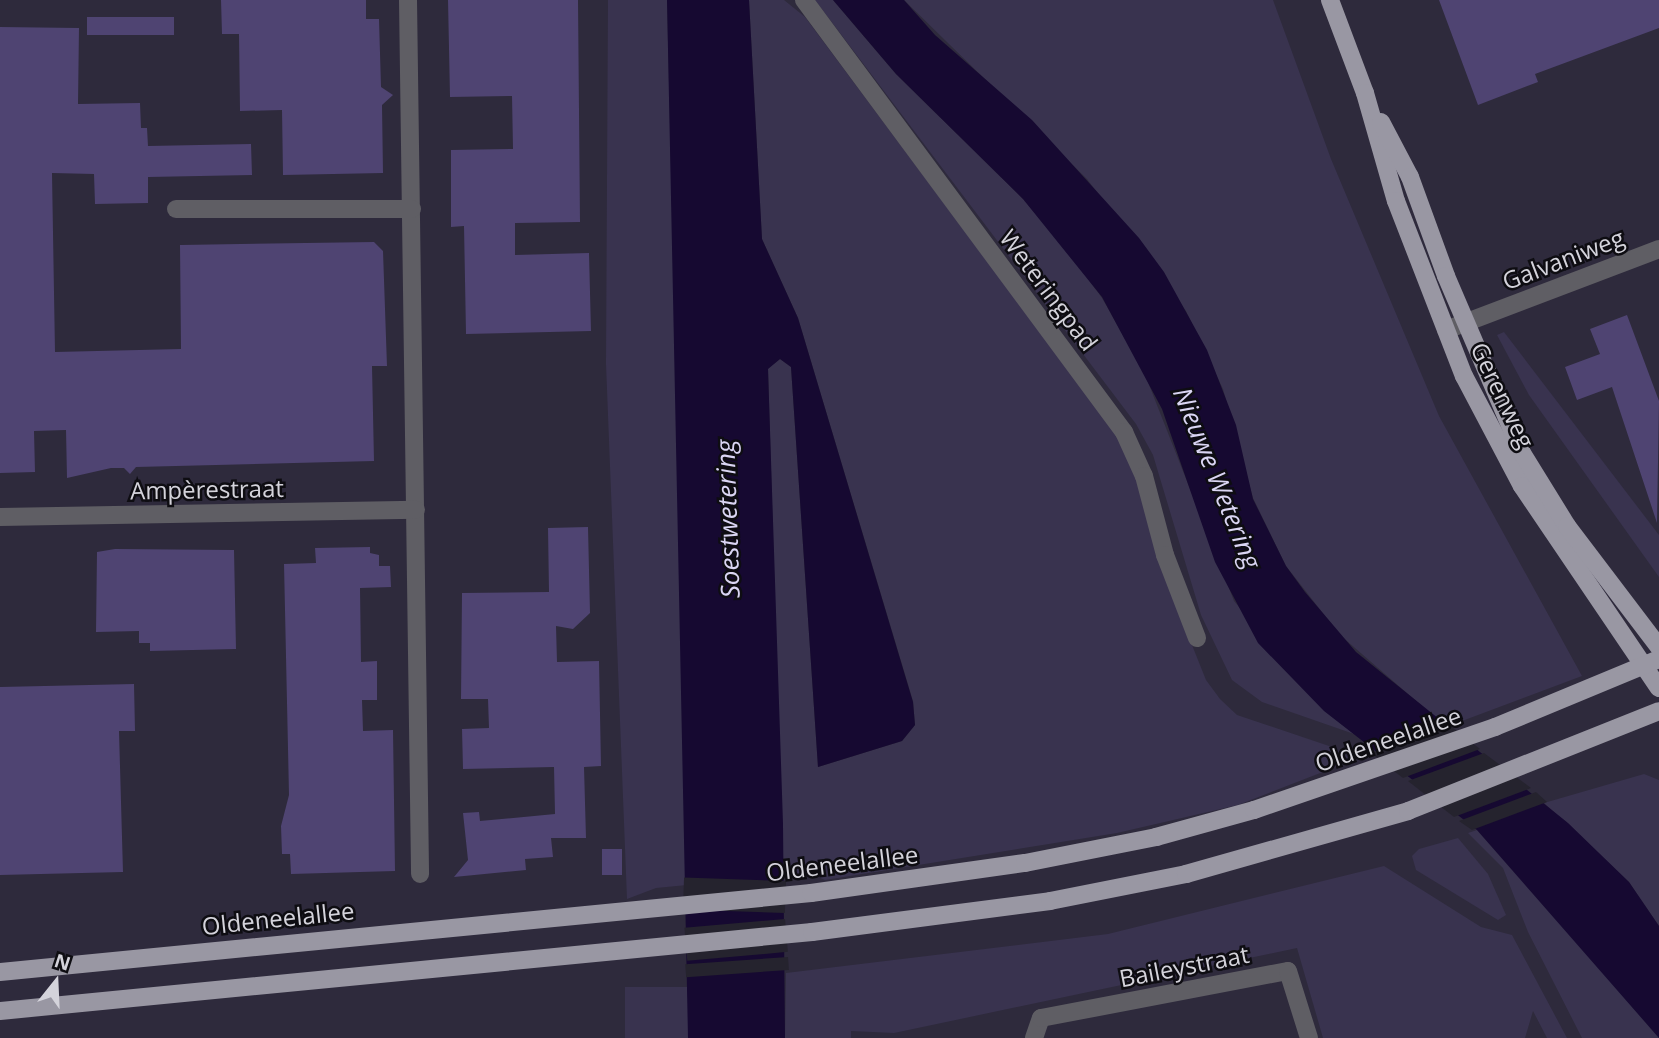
<!DOCTYPE html>
<html>
<head>
<meta charset="utf-8">
<style>
	body { margin:0 }
	#map { position:relative; width:1659px; height:1038px; overflow:hidden; background:#25232e; font-family:"Open Sans",sans-serif }
	div>[style] { position:absolute }
	.built>* { inset:0; background:#2e2a3c; transform-origin:0 0 }
	.green>* { inset:0; background:#39334f; transform-origin:0 0 }
	.water>* { inset:0; background:#160931 }
	.pier>* { inset:0; background:#25232e; transform-origin:0 0 }
	.building>* { inset:0; background:#4f4472; transform-origin:0 0 }
	.minor>* { height:18px; margin:-9px; padding:0 9px; transform-origin:9px; border-radius:9px; background:#5f5e64 }
	.major>* { height:18px; margin:-9px; padding:0 9px; transform-origin:9px; border-radius:9px; background:#9997a3 }
	span { translate:-50% -50%; white-space:nowrap; text-align:center; line-height:1.15; -webkit-text-stroke:5px #0e0d12; paint-order:stroke }
	.street-label { font-size:24px; color:#d4d3db }
	.water-label { font-size:26px; color:#dad5f3; font-style:italic }
	.north { position:absolute; left:21px; top:947px; width:70px; height:70px; -webkit-text-stroke:5px #0e0d12; paint-order:stroke; rotate:18deg; font-size:19px; font-weight:700; line-height:28px; text-align:center; color:#d4d3db }
	.north::after { content:''; display:block; margin:auto; width:24px; height:32px; background:#d4d3db; clip-path:polygon(50% 0,100% 100%,50% 72%,0 100%) }
</style>
</head>
<body>
<div id="map">
	<div class="built">
		<i style="left:0;top:0;width:1659px;height:1038px"></i>
	</div>
	<div class="green">
		<i style="clip-path:polygon(608px 0,667px 0,687px 832px,687px 885px,656px 888px,627px 899px,606px 364px)"></i>
		<i style="clip-path:polygon(749px 0,784px 0,805px 17px,1119px 438px,1132px 465px,1182px 620px,1206px 680px,1220px 699px,1237px 715px,1332px 747px,1347px 756px,1346px 763px,1238px 805px,1117px 833px,825px 880px,807px 872px,783px 875px,768px 368px,780px 359px,791px 367px,818px 767px,902px 741px,915px 725px,913px 701px,798px 318px,762px 239px)"></i>
		<i style="clip-path:polygon(815px 0,833px 0,896px 74px,1023px 199px,1069px 253px,1102px 298px,1144px 372px,1234px 601px,1324px 710px,1354px 734px,1262px 702px,1232px 680px,1201px 615px,1153px 455px,1136px 424px)"></i>
		<i style="clip-path:polygon(904px 0,1273px 0,1331px 159px,1439px 416px,1582px 676px,1446px 727px,1340px 635px,1286px 566px,1268px 529px,1253px 498px,1223px 389px,1186px 311px,1087px 179px)"></i>
		<i style="clip-path:polygon(1504px 332px,1659px 535px,1659px 577px,1529px 395px,1497px 335px)"></i>
		<i style="clip-path:polygon(1644px 774px,1659px 780px,1659px 926px,1629px 882px,1544px 803px)"></i>
		<i style="clip-path:polygon(1477px 830px,1564px 927px,1659px 1038px,1582px 1038px,1528px 932px,1503px 868px,1468px 833px)"></i>
		<i style="clip-path:polygon(1458px 838px,1488px 874px,1506px 915px,1498px 920px,1416px 870px,1412px 856px,1419px 849px)"></i>
		<i style="clip-path:polygon(1384px 866px,1481px 927px,1512px 935px,1567px 1038px,1547px 1038px,1533px 1011px,1525px 1038px,1323px 1038px,1297px 948px,894px 1033px,851px 1031px,851px 1038px,785px 1038px,786px 973px,1108px 934px)"></i>
		<i style="left:688px;top:987px;width:51px;height:63px;rotate:90deg"></i>
	</div>
	<div class="water">
		<i style="clip-path:polygon(667px 0,749px 0,762px 239px,798px 318px,913px 702px,915px 725px,902px 741px,818px 767px,791px 367px,780px 359px,768px 369px,783px 824px,785px 1038px,688px 1038px)"></i>
		<i style="clip-path:polygon(833px 0,904px 0,935px 35px,1032px 120px,1139px 238px,1164px 272px,1207px 350px,1236px 425px,1253px 499px,1286px 566px,1305px 592px,1356px 652px,1568px 823px,1629px 882px,1659px 926px,1659px 1038px,1477px 830px,1324px 711px,1258px 643px,1215px 562px,1162px 409px,1102px 297px,1023px 199px,896px 74px)"></i>
	</div>
	<div class="pier">
		<i style="clip-path:polygon(1448px 724px,1480px 749px,1403px 778px,1371px 753px)"></i>
		<i style="clip-path:polygon(1484px 753px,1531px 788px,1454px 817px,1408px 781px)"></i>
		<i style="clip-path:polygon(1536px 792px,1547px 802px,1472px 830px,1459px 821px)"></i>
		<i style="left:786px;top:881px;width:32px;height:102px;rotate:92deg"></i>
		<i style="left:785px;top:919px;width:33px;height:101px;rotate:85deg"></i>
		<i style="left:788px;top:957px;width:13px;height:103px;rotate:86deg"></i>
	</div>
	<div class="building">
		<i style="clip-path:polygon(221px 0,366px 0,366px 19px,379px 19px,381px 87px,393px 95px,382px 105px,383px 173px,283px 175px,282px 110px,240px 111px,239px 34px,222px 34px)"></i>
		<i style="clip-path:polygon(448px 0,578px 0,580px 222px,515px 223px,515px 255px,589px 253px,591px 331px,466px 334px,464px 226px,451px 227px,451px 150px,513px 149px,512px 96px,450px 97px)"></i>
		<i style="clip-path:polygon(1439px 0,1659px 0,1659px 28px,1535px 74px,1538px 82px,1478px 105px)"></i>
		<i style="left:174px;top:17px;width:18px;height:87px;rotate:90deg"></i>
		<i style="clip-path:polygon(0 27px,79px 28px,78px 104px,140px 103px,141px 128px,147px 128px,148px 146px,251px 144px,252px 175px,148px 177px,148px 203px,95px 204px,94px 174px,52px 173px,55px 352px,181px 349px,180px 245px,374px 242px,383px 251px,387px 366px,372px 366px,374px 461px,136px 467px,130px 474px,124px 468px,111px 468px,67px 478px,66px 430px,34px 431px,35px 472px,0 473px)"></i>
		<i style="clip-path:polygon(1627px 315px,1659px 401px,1657px 523px,1612px 387px,1577px 400px,1565px 367px,1600px 354px,1590px 329px)"></i>
		<i style="clip-path:polygon(588px 527px,590px 613px,573px 629px,556px 626px,557px 662px,599px 661px,601px 766px,584px 767px,586px 838px,551px 838px,553px 857px,525px 859px,526px 870px,454px 877px,468px 860px,463px 813px,479px 812px,480px 821px,555px 814px,554px 767px,463px 769px,462px 729px,489px 728px,488px 699px,461px 699px,462px 593px,549px 592px,548px 528px)"></i>
		<i style="clip-path:polygon(370px 547px,370px 553px,379px 555px,379px 566px,390px 566px,391px 587px,360px 588px,361px 662px,377px 661px,377px 700px,362px 700px,363px 731px,393px 730px,395px 871px,291px 874px,290px 854px,282px 854px,281px 826px,289px 795px,284px 564px,316px 563px,315px 548px)"></i>
		<i style="clip-path:polygon(115px 549px,234px 550px,236px 649px,150px 651px,150px 643px,139px 643px,139px 631px,96px 632px,97px 552px)"></i>
		<i style="clip-path:polygon(134px 684px,135px 731px,119px 731px,123px 872px,0 875px,0 687px)"></i>
		<i style="left:602px;top:849px;width:20px;height:26px"></i>
	</div>
	<div class="minor">
		<i style="left:408px;top:0;width:874px;rotate:89.21deg"></i>
		<i style="left:804px;top:0;width:538px;rotate:53.47deg"></i>
		<i style="left:1124px;top:432px;width:48px;rotate:65.6deg"></i>
		<i style="left:1144px;top:476px;width:82px;rotate:75.1deg"></i>
		<i style="left:1165px;top:555px;width:89px;rotate:68.9deg"></i>
		<i style="left:176px;top:209px;width:236px"></i>
		<i style="left:1446px;top:330px;width:228px;rotate:-20.8deg"></i>
		<i style="left:0;top:517px;width:416px;rotate:-1deg"></i>
		<i style="left:1034px;top:1038px;width:21px;rotate:-71deg"></i>
		<i style="left:1041px;top:1018px;width:251px;rotate:-10.8deg"></i>
		<i style="left:1288px;top:971px;width:70px;rotate:72.6deg"></i>
	</div>
	<div class="major">
		<i style="left:1330px;top:0;width:99px;rotate:69.4deg"></i>
		<i style="left:1365px;top:93px;width:112px;rotate:74deg"></i>
		<i style="left:1396px;top:201px;width:188px;rotate:68.8deg"></i>
		<i style="left:1464px;top:376px;width:124px;rotate:62.2deg"></i>
		<i style="left:1522px;top:486px;width:244px;rotate:55.9deg"></i>
		<i style="left:1381px;top:122px;width:62px;rotate:62.2deg"></i>
		<i style="left:1410px;top:177px;width:105px;rotate:70deg"></i>
		<i style="left:1446px;top:276px;width:193px;rotate:66.8deg"></i>
		<i style="left:1522px;top:453px;width:86px;rotate:58.3deg"></i>
		<i style="left:1567px;top:526px;width:152px;rotate:52.8deg"></i>
		<i style="left:0;top:972px;width:815px;rotate:-5.56deg"></i>
		<i style="left:811px;top:893px;width:216px;rotate:-8deg"></i>
		<i style="left:1025px;top:863px;width:134px;rotate:-11.2deg"></i>
		<i style="left:1156px;top:837px;width:102px;rotate:-15.4deg"></i>
		<i style="left:1254px;top:810px;width:255px;rotate:-19deg"></i>
		<i style="left:1495px;top:727px;width:178px;rotate:-22.5deg"></i>
		<i style="left:0;top:1011px;width:816px;rotate:-5.56deg"></i>
		<i style="left:812px;top:932px;width:240px;rotate:-7.4deg"></i>
		<i style="left:1050px;top:901px;width:139px;rotate:-11.2deg"></i>
		<i style="left:1186px;top:874px;width:231px;rotate:-15.8deg"></i>
		<i style="left:1408px;top:811px;width:270px;rotate:-21.7deg"></i>
	</div>
	<div class="street-label">
		<span style="left:1563px;top:259px;rotate:-21deg">Galvaniweg</span>
		<span style="left:1049px;top:290px;rotate:53deg">Weteringpad</span>
		<span style="left:1503px;top:395px;rotate:64deg">Gerenweg</span>
		<span style="left:207px;top:489px;rotate:-1deg">Ampèrestraat</span>
		<span style="left:1388px;top:739px;rotate:-19deg">Oldeneelallee</span>
		<span style="left:842px;top:863px;rotate:-7deg">Oldeneelallee</span>
		<span style="left:278px;top:918px;rotate:-6deg">Oldeneelallee</span>
		<span style="left:1184px;top:966px;rotate:-11deg">Baileystraat</span>
	</div>
	<div class="water-label">
		<span style="left:1217px;top:478px;rotate:68deg">Nieuwe Wetering</span>
		<span style="left:728px;top:519px;rotate:-92deg">Soestwetering</span>
	</div>
	<div class="north">N</div>
</div>
</body>
</html>
